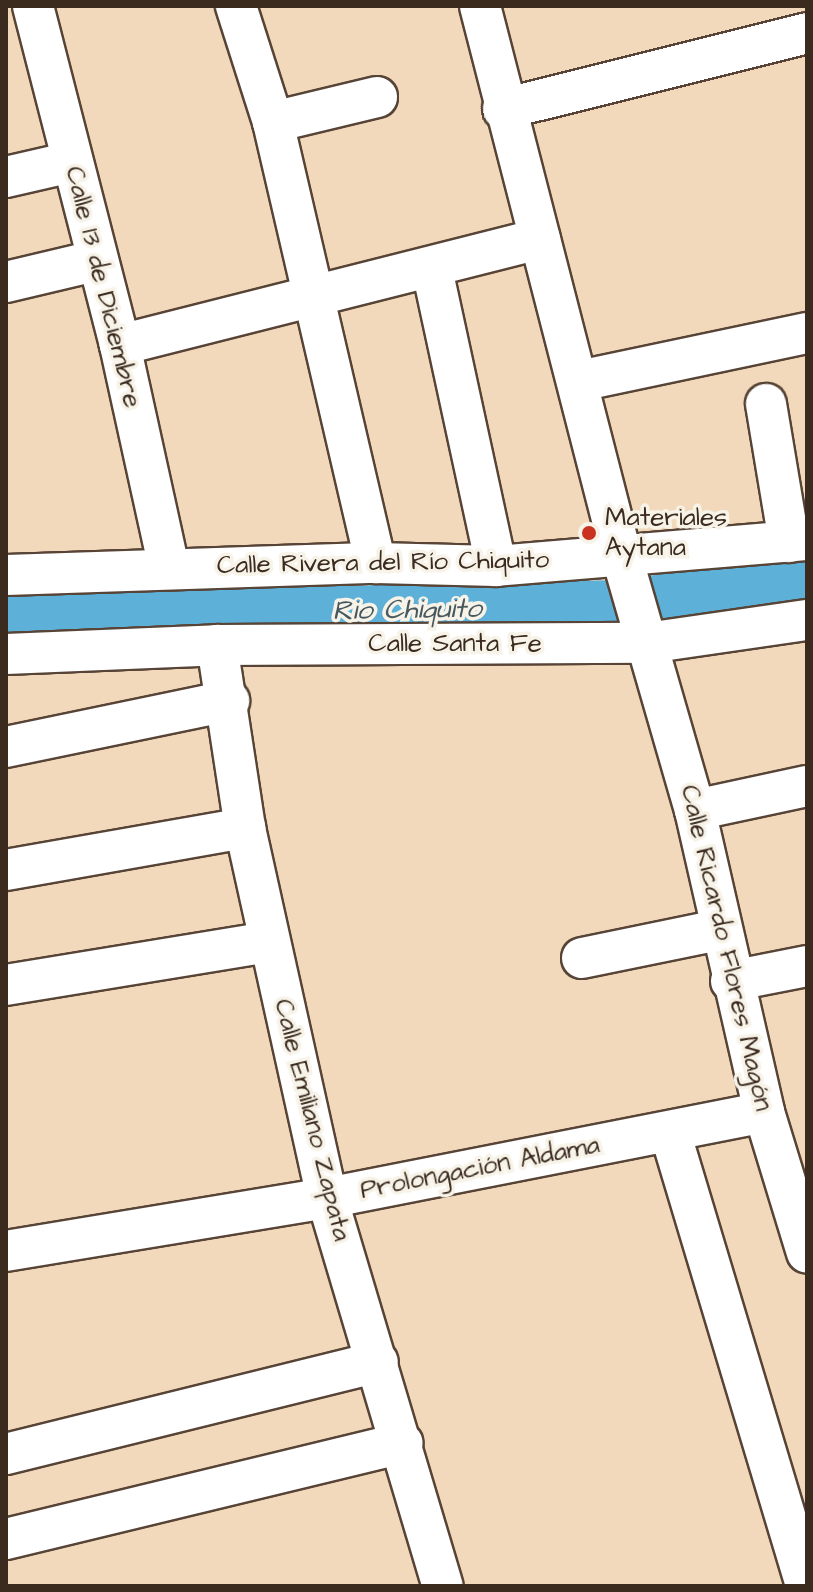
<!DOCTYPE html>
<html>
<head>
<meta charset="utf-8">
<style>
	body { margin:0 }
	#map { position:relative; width:813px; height:1592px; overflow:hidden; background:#f3d9bb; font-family:"Architects Daughter",sans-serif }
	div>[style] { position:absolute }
	.river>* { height:50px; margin:-25px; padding:0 25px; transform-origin:25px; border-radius:25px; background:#5db1d9 }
	.roads { filter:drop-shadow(2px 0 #574436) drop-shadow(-2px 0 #574436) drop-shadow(0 2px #574436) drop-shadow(0 -2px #574436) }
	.minor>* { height:40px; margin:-20px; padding:0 20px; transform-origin:20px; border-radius:20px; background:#fff }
	.dots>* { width:22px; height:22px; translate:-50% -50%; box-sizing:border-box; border:4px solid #f7f3e8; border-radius:50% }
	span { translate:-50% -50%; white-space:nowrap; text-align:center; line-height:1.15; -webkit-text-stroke:7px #f7f3e8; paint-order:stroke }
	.street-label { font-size:26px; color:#3b2a1e }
	.poi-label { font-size:26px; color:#3b2a1e }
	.left { translate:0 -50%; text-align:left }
	.water-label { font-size:28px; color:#47595f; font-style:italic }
	.frame { position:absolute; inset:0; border:8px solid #3b2a1e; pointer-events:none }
</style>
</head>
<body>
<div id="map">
	<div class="river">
		<i style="left:6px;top:618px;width:615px;rotate:-1.21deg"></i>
		<i style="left:621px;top:605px;width:188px;rotate:-8deg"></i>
	</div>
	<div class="roads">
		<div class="minor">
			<i style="left:33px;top:6px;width:350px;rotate:75.6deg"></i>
			<i style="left:120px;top:345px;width:228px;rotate:77.6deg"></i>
			<i style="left:236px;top:6px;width:122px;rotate:72.3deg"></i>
			<i style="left:273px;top:122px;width:453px;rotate:76.9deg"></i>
			<i style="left:480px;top:6px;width:566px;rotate:75.57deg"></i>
			<i style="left:621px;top:554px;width:266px;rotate:73.9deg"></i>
			<i style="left:695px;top:810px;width:310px;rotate:77.1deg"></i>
			<i style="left:764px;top:1112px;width:147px;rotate:73deg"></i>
			<i style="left:503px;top:109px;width:313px;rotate:-14deg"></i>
			<i style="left:273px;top:122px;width:107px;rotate:-13.5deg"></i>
			<i style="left:6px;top:177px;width:67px;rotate:-13deg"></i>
			<i style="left:432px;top:269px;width:304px;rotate:77.8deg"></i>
			<i style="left:6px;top:282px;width:91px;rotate:-13.3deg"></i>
			<i style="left:120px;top:345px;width:433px;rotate:-14.2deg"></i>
			<i style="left:579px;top:381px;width:233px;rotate:-11.9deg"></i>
			<i style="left:766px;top:404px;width:140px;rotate:80.5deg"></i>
			<i style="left:6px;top:575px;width:370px;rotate:-1.9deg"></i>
			<i style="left:376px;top:563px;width:120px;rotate:1.4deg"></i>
			<i style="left:496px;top:566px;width:312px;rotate:-4.8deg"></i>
			<i style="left:217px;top:645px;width:185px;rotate:81.3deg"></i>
			<i style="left:245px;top:828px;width:379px;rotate:77.5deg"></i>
			<i style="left:327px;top:1198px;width:405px;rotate:73.4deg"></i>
			<i style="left:6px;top:654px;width:211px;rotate:-2.4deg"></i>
			<i style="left:217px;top:645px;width:430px;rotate:-0.3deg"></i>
			<i style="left:647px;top:643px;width:162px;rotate:-8.2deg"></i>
			<i style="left:6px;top:747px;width:228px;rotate:-11.7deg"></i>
			<i style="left:695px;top:810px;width:115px;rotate:-12.1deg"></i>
			<i style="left:6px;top:870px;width:243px;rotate:-10deg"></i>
			<i style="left:582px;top:958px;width:140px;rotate:-11.6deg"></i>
			<i style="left:731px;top:981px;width:77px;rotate:-11.2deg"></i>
			<i style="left:6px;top:985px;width:266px;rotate:-9.3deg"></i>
			<i style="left:670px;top:1132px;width:467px;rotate:73.3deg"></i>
			<i style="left:6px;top:1251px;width:325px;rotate:-9.4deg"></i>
			<i style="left:327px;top:1198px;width:445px;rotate:-11.1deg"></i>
			<i style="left:6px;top:1454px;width:383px;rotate:-13.9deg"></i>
			<i style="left:6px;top:1539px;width:408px;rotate:-13.6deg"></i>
		</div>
	</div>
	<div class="dots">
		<i style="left:589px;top:533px;background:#c8321e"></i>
	</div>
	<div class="street-label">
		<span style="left:103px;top:287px;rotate:76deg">Calle 13 de Diciembre</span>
		<span style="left:383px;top:563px;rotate:-1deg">Calle Rivera del Río Chiquito</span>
		<span style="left:455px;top:644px">Calle Santa Fe</span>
		<span style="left:726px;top:948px;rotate:77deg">Calle Ricardo Flores Magón</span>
		<span style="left:312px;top:1120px;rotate:76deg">Calle Emiliano Zapata</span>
		<span style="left:480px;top:1168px;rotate:-11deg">Prolongación Aldama</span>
	</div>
	<div class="poi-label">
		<span class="left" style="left:605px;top:533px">Materiales<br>Aytana</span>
	</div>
	<div class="water-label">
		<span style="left:407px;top:610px;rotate:-1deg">Rio Chiquito</span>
	</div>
	<div class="frame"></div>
</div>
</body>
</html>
